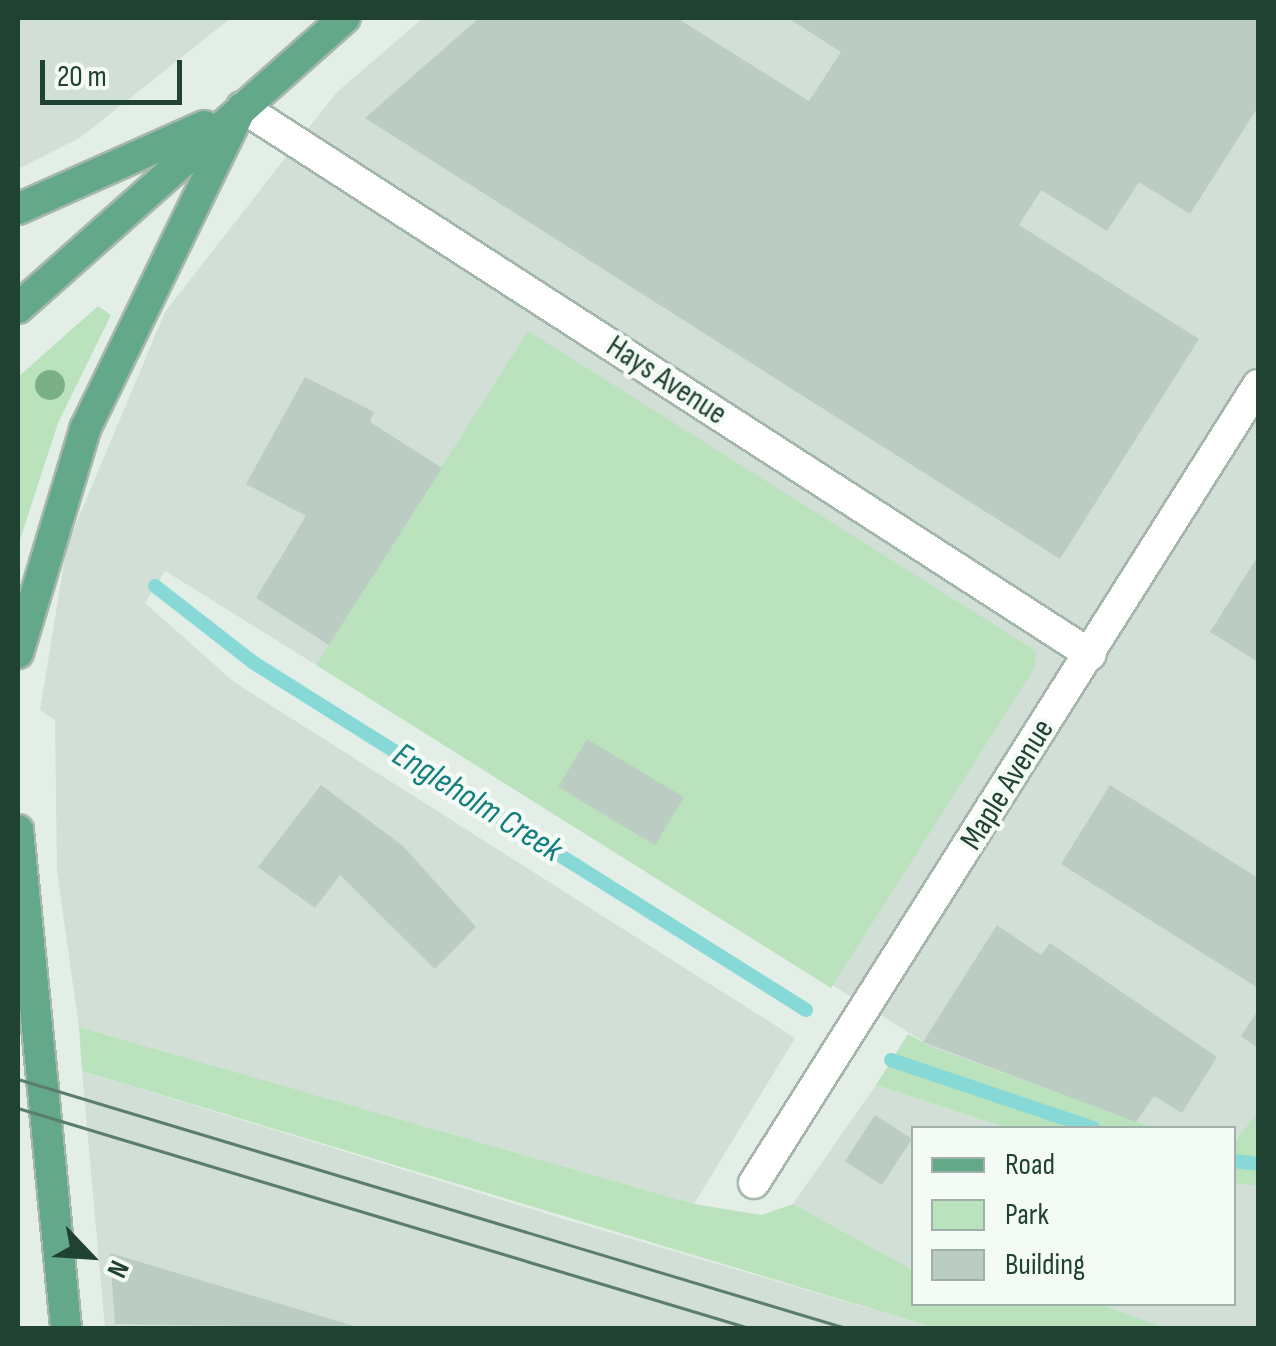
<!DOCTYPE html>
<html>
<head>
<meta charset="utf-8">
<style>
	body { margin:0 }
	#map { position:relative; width:1276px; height:1346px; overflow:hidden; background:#e3eee7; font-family:"Sofia Sans Condensed",sans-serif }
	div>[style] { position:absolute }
	.built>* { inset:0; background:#d1dfd6 }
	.green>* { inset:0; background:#bae2bd }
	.stream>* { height:14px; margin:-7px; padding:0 7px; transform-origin:7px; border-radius:7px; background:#86d9d6 }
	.building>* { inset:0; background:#bbcdc2; transform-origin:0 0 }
	.roads { filter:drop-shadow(2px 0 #a5b7ad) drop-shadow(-2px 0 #a5b7ad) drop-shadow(0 2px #a5b7ad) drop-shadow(0 -2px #a5b7ad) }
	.minor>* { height:30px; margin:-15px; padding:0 15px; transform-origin:15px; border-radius:15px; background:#fff }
	.major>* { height:30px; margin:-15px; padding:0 15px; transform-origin:15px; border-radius:15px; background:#63a989 }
	.tram>* { height:2.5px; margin:-1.25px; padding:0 1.25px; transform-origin:1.25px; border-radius:1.25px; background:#5b7d6e }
	.trees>* { width:30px; height:30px; margin:-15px; border-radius:50%; background:#7bb086 }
	span { translate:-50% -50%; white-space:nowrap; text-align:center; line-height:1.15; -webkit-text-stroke:9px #f4faf6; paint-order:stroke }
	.street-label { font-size:32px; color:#204233 }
	.water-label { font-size:35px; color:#137f7c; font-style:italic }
	.frame { position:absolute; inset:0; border:20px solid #204233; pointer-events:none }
	.legend { position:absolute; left:911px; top:1126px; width:325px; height:180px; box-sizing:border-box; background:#f4faf6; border:2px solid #9fb0a8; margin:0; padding:12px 18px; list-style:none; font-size:30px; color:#204233 }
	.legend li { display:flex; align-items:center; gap:20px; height:50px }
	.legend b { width:50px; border:2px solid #9fb0a8 }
	.north { position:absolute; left:40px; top:1206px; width:100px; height:100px; -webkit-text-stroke:8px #f4faf6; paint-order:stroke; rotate:115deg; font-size:28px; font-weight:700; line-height:40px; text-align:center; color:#204233 }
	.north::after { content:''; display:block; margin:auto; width:35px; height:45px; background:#204233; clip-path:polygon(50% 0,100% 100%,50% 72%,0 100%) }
	.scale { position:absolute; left:40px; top:60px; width:142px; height:45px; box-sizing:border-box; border:5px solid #204233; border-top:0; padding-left:12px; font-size:30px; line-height:35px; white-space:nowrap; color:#204233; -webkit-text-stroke:8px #f4faf6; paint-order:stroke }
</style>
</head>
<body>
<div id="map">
	<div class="built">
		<i style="clip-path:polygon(18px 18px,231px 18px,81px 137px,18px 169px)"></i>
		<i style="clip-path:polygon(423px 18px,1258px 18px,1258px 1112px,1238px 1143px,1234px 1128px,1155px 1128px,932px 1047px,165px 571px,145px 603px,234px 682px,795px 1038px,694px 1204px,79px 1027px,57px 871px,55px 720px,40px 710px,67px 545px,165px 312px,336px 93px)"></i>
		<i style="clip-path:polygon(82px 1071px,564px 1219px,936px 1328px,105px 1328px)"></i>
		<i style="clip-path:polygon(876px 1085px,1008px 1128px,914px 1128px,913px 1270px,793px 1204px)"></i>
		<i style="clip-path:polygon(1234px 1183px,1258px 1186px,1258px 1328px,1166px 1328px,1099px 1304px,1234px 1304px)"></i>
	</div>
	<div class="green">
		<i style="clip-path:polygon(98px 306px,111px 315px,58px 423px,18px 546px,18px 377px)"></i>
		<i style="clip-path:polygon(528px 331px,1036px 651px,1035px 667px,831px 988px,316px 665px)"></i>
		<i style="clip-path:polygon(79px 1027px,694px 1204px,762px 1215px,793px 1204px,913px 1270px,914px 1304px,1099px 1304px,1166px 1328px,936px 1328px,82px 1071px)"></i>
		<i style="clip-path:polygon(908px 1034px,932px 1047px,1155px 1128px,1008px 1128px,876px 1085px)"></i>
		<i style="clip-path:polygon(1258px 1112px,1258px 1186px,1234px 1183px,1234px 1143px)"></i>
	</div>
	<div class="stream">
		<i style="left:155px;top:586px;width:125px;rotate:37.9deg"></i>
		<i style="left:254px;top:663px;width:652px;rotate:32.15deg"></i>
		<i style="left:891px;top:1060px;width:213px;rotate:18.6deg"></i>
		<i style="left:1234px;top:1161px;width:24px;rotate:7deg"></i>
	</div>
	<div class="building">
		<i style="clip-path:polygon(479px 18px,677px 18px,809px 101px,841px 52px,788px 18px,1258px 18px,1258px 107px,1190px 214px,1139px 182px,1107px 231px,1041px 190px,1019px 225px,1199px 339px,1060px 559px,365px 118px)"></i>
		<i style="clip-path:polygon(305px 377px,374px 412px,370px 422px,442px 468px,329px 645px,256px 598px,306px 516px,246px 484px)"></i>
		<i style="clip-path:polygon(1258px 556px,1258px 662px,1210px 632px)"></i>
		<i style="left:587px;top:739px;width:113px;height:56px;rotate:31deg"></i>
		<i style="clip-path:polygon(321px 785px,403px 846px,476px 927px,435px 969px,340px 875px,315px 908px,258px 867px)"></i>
		<i style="clip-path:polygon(1110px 785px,1258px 878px,1258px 988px,1061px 864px)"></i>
		<i style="clip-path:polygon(997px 925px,1041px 955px,1050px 943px,1217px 1057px,1182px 1113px,1154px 1096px,1136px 1122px,923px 1042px)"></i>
		<i style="clip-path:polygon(1258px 1010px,1258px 1048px,1241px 1036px)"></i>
		<i style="left:875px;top:1115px;width:44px;height:55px;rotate:33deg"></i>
		<i style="clip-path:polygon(110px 1253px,361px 1328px,115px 1324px)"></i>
	</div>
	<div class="roads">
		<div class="minor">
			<i style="left:242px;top:107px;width:1010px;rotate:32.84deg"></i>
			<i style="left:754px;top:1183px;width:944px;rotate:-57.72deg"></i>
		</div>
		<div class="major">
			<i style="left:18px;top:209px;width:204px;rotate:-24deg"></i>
			<i style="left:18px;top:308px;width:437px;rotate:-41.6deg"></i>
			<i style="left:18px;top:653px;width:234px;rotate:-73.3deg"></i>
			<i style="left:85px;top:429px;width:358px;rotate:-64deg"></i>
			<i style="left:18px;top:830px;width:500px;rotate:84.49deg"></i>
		</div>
	</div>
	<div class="tram">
		<i style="left:18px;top:1079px;width:865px;rotate:16.74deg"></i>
		<i style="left:18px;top:1108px;width:763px;rotate:16.75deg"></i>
	</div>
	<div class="trees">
		<i style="left:50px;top:385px"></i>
	</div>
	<div class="street-label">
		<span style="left:666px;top:381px;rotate:33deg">Hays Avenue</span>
		<span style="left:1008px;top:785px;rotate:-58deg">Maple Avenue</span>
	</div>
	<div class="water-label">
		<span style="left:477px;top:803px;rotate:32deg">Engleholm Creek</span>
	</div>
	<div class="frame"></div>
	<ul class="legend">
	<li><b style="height:12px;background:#63a989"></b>Road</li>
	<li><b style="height:28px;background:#bae2bd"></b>Park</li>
	<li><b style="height:28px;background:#bbcdc2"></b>Building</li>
	</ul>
	<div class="north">N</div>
	<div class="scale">20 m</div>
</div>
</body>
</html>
